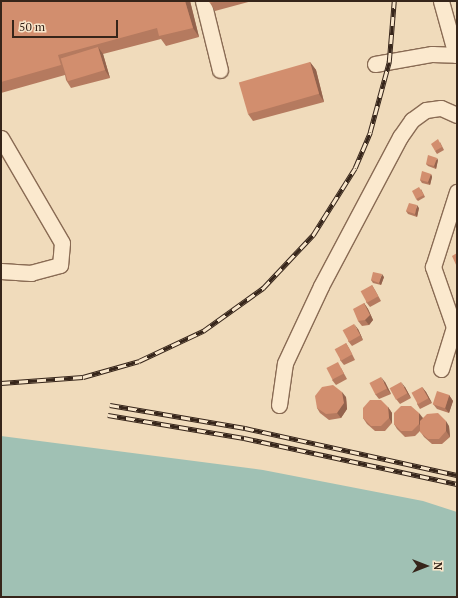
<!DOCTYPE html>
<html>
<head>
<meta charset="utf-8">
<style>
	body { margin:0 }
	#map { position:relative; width:458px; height:598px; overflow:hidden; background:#f0dbbb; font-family:"PT Serif",serif }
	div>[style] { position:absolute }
	.water>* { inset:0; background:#a0c1b4 }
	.roads { filter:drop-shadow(1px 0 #896b54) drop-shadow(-1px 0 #896b54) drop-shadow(0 1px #896b54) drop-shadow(0 -1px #896b54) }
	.minor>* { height:15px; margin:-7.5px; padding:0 7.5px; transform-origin:7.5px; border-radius:7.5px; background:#fbe9ce }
	.rail>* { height:4.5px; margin-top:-2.25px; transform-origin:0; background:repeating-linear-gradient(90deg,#f8e6cb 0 9px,#36251a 0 18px); box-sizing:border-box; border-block:1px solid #36251a }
	.wall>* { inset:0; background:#b57a5f }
	.shaded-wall>* { inset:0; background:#93634d }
	.building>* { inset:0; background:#d28e6e; transform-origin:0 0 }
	span { translate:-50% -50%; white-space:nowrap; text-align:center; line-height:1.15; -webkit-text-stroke:3px #f8e6cb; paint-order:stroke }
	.frame { position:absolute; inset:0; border:2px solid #36251a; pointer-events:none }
	.north { position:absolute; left:406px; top:546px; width:40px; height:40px; -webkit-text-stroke:3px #f8e6cb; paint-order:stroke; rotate:90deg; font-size:11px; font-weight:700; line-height:16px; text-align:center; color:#36251a }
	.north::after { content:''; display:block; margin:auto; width:14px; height:18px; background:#36251a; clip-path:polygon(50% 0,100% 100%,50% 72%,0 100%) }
	.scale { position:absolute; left:12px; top:20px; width:106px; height:18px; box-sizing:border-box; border:2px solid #36251a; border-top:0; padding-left:5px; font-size:12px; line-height:14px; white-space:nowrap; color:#36251a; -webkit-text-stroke:3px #f8e6cb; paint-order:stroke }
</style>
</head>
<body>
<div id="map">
	<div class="water">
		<i style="clip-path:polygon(1px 436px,263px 470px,423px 501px,457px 512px,457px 597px,1px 597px)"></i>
	</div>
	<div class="roads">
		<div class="minor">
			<i style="left:203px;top:1px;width:71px;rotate:76.2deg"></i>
			<i style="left:441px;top:1px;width:56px;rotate:74.5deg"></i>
			<i style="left:375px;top:64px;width:58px;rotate:-10deg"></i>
			<i style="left:432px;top:54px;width:25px;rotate:2deg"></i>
			<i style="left:1px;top:138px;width:121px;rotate:59.8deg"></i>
			<i style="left:62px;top:243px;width:22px;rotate:95deg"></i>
			<i style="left:60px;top:265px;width:30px;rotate:165deg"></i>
			<i style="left:31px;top:273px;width:30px;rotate:-176deg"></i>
			<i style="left:441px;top:369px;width:44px;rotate:-72.8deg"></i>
			<i style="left:454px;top:327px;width:64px;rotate:-109.3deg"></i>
			<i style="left:433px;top:267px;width:79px;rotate:-72.3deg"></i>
			<i style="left:279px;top:405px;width:42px;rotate:-81.9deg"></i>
			<i style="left:285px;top:363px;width:85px;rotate:-64.9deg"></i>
			<i style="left:321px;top:286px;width:169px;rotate:-62.1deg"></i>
			<i style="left:400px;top:137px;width:21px;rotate:-55deg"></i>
			<i style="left:412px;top:120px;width:17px;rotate:-36deg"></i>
			<i style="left:426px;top:110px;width:15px;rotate:-8deg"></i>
			<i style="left:441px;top:108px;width:17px;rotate:24deg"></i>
		</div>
	</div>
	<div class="rail">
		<i style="left:1px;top:383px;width:82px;rotate:-4.2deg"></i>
		<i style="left:83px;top:377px;width:58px;rotate:-15.9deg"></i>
		<i style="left:139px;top:361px;width:71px;rotate:-25.1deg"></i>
		<i style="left:203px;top:331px;width:74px;rotate:-35.6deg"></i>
		<i style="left:263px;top:288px;width:73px;rotate:-46.7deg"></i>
		<i style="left:313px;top:235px;width:79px;rotate:-57.9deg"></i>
		<i style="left:355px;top:168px;width:39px;rotate:-67deg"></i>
		<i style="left:370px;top:132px;width:73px;rotate:-74.8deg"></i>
		<i style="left:389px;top:62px;width:61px;rotate:-85.3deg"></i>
		<i style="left:110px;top:405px;width:137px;rotate:9.7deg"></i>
		<i style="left:245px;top:428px;width:217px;rotate:12.5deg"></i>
		<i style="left:108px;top:415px;width:138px;rotate:9.6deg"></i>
		<i style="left:244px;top:438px;width:218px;rotate:12.2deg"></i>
	</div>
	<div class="wall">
		<i style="clip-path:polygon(1px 1px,190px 1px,199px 37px,166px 46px,161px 39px,103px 54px,110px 78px,71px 88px,66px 80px,65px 75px,1px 93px)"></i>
		<i style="clip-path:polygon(209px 1px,252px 1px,215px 11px,210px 3px)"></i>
		<i style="clip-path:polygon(310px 62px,316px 70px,324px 102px,253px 121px,248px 114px)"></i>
		<i style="clip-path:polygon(440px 142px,444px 150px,437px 154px,435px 151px)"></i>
		<i style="clip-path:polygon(438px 160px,436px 169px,428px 166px,426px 164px)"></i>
		<i style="clip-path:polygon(431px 174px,432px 177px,430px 185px,422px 183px,420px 180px)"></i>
		<i style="clip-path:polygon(421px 189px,425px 197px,418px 201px,416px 199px)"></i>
		<i style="clip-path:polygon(419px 208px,417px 217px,408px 214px,406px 211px)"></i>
		<i style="clip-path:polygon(384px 277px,381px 285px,373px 283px,371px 280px)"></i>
		<i style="clip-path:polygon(372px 285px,375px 290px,381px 301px,370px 307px,366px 302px)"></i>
		<i style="clip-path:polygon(364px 303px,368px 309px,373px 320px,369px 325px,362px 326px,358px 321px)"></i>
		<i style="clip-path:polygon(358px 329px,363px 340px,352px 346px,348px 341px)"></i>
		<i style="clip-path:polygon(346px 343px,349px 348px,355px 360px,344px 365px,340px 360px)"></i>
		<i style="clip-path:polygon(341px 368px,347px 379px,336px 385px,332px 380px)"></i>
		<i style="clip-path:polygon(385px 382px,391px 394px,379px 399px,375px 394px)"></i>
		<i style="clip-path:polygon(405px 387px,411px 398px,400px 404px,396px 399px)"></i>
		<i style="clip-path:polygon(422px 387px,426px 392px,432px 403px,420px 409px,417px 404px)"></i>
		<i style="clip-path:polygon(449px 395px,453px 401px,449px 413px,437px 409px,433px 404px)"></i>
		<i style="clip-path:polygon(346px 397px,347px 409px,341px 418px,329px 420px,320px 413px,317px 408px)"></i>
		<i style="clip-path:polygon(388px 407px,392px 413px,392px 423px,385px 431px,375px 431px,367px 424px,363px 418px)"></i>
		<i style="clip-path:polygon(423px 418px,423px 419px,449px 426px,450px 437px,442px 444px,432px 444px,424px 437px,420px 431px,415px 436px,405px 437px,397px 429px,394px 424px)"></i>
	</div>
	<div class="shaded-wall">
		<i style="clip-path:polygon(185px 1px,190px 1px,199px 37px,193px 28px)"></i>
		<i style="clip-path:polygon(98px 47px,103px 54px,110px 78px,105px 70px)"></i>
		<i style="clip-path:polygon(310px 62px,316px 70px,324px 102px,319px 94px)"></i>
		<i style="clip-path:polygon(437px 158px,438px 160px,436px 169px,434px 166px)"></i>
		<i style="clip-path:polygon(431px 174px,432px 177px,430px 185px,428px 182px)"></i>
		<i style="clip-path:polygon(417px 205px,419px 208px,417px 217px,415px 214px)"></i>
		<i style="clip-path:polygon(382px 274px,384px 277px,381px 285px,379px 283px)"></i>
		<i style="clip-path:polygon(364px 303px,368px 309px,373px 320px,369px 325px,365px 320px)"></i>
		<i style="clip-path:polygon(354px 324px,358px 329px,363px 340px,360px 335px)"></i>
		<i style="clip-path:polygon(381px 377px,385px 382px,391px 394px,387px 389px)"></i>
		<i style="clip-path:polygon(401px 382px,405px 387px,411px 398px,407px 393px)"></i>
		<i style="clip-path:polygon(422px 387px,426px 392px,432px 403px,428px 398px)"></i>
		<i style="clip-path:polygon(342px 392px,346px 397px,347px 409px,341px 418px,337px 413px)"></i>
		<i style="clip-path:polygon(449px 395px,453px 401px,449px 413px,445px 408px)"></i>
		<i style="clip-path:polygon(388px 407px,392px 413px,392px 423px,389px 418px)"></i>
		<i style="clip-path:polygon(419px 413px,423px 418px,423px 429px,419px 424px)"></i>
		<i style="clip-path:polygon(446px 421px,449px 426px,450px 437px,446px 431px)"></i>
	</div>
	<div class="building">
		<i style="clip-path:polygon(1px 1px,185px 1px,193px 28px,159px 36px,157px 28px,58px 55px,61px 65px,1px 82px)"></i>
		<i style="clip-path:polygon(209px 1px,218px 1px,210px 3px)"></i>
		<i style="left:98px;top:47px;width:24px;height:39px;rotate:73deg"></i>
		<i style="left:310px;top:62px;width:33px;height:74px;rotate:74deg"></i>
		<i style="clip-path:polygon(438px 139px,442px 147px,435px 151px,431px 144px)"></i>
		<i style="clip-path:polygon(428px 155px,437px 158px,434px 166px,426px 164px)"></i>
		<i style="clip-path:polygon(422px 171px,431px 174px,428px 182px,420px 180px)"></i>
		<i style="clip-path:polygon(419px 187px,424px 195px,416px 199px,412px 191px)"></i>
		<i style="clip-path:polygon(409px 203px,417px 205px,415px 214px,406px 211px)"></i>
		<i style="clip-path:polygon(457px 253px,457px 267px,452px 256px)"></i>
		<i style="clip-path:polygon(373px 272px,382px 274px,379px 283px,371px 280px)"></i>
		<i style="left:372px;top:285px;width:13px;height:13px;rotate:61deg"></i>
		<i style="clip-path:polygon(364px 303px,370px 315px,365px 320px,358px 321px,353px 309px)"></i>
		<i style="left:354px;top:324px;width:13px;height:13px;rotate:61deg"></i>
		<i style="left:346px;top:343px;width:13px;height:13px;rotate:61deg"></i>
		<i style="left:338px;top:362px;width:13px;height:13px;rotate:63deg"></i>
		<i style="left:381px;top:377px;width:13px;height:13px;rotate:63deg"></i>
		<i style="left:401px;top:382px;width:13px;height:13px;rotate:61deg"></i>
		<i style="clip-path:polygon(333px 385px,342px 392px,344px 403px,337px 413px,326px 414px,317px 408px,315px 396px,322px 387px)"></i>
		<i style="left:422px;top:387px;width:13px;height:12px;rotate:61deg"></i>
		<i style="left:437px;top:391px;width:13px;height:14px;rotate:18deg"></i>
		<i style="clip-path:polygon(370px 400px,381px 400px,388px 407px,389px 418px,381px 426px,371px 426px,363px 418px,363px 408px)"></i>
		<i style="clip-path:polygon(401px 406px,411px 406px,419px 413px,419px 424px,412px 431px,401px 431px,394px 424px,394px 413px)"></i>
		<i style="clip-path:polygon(438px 413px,446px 421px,446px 431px,439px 439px,428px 439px,420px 432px,420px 421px,427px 414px)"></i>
	</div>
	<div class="frame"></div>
	<div class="north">N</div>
	<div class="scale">50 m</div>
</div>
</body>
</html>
